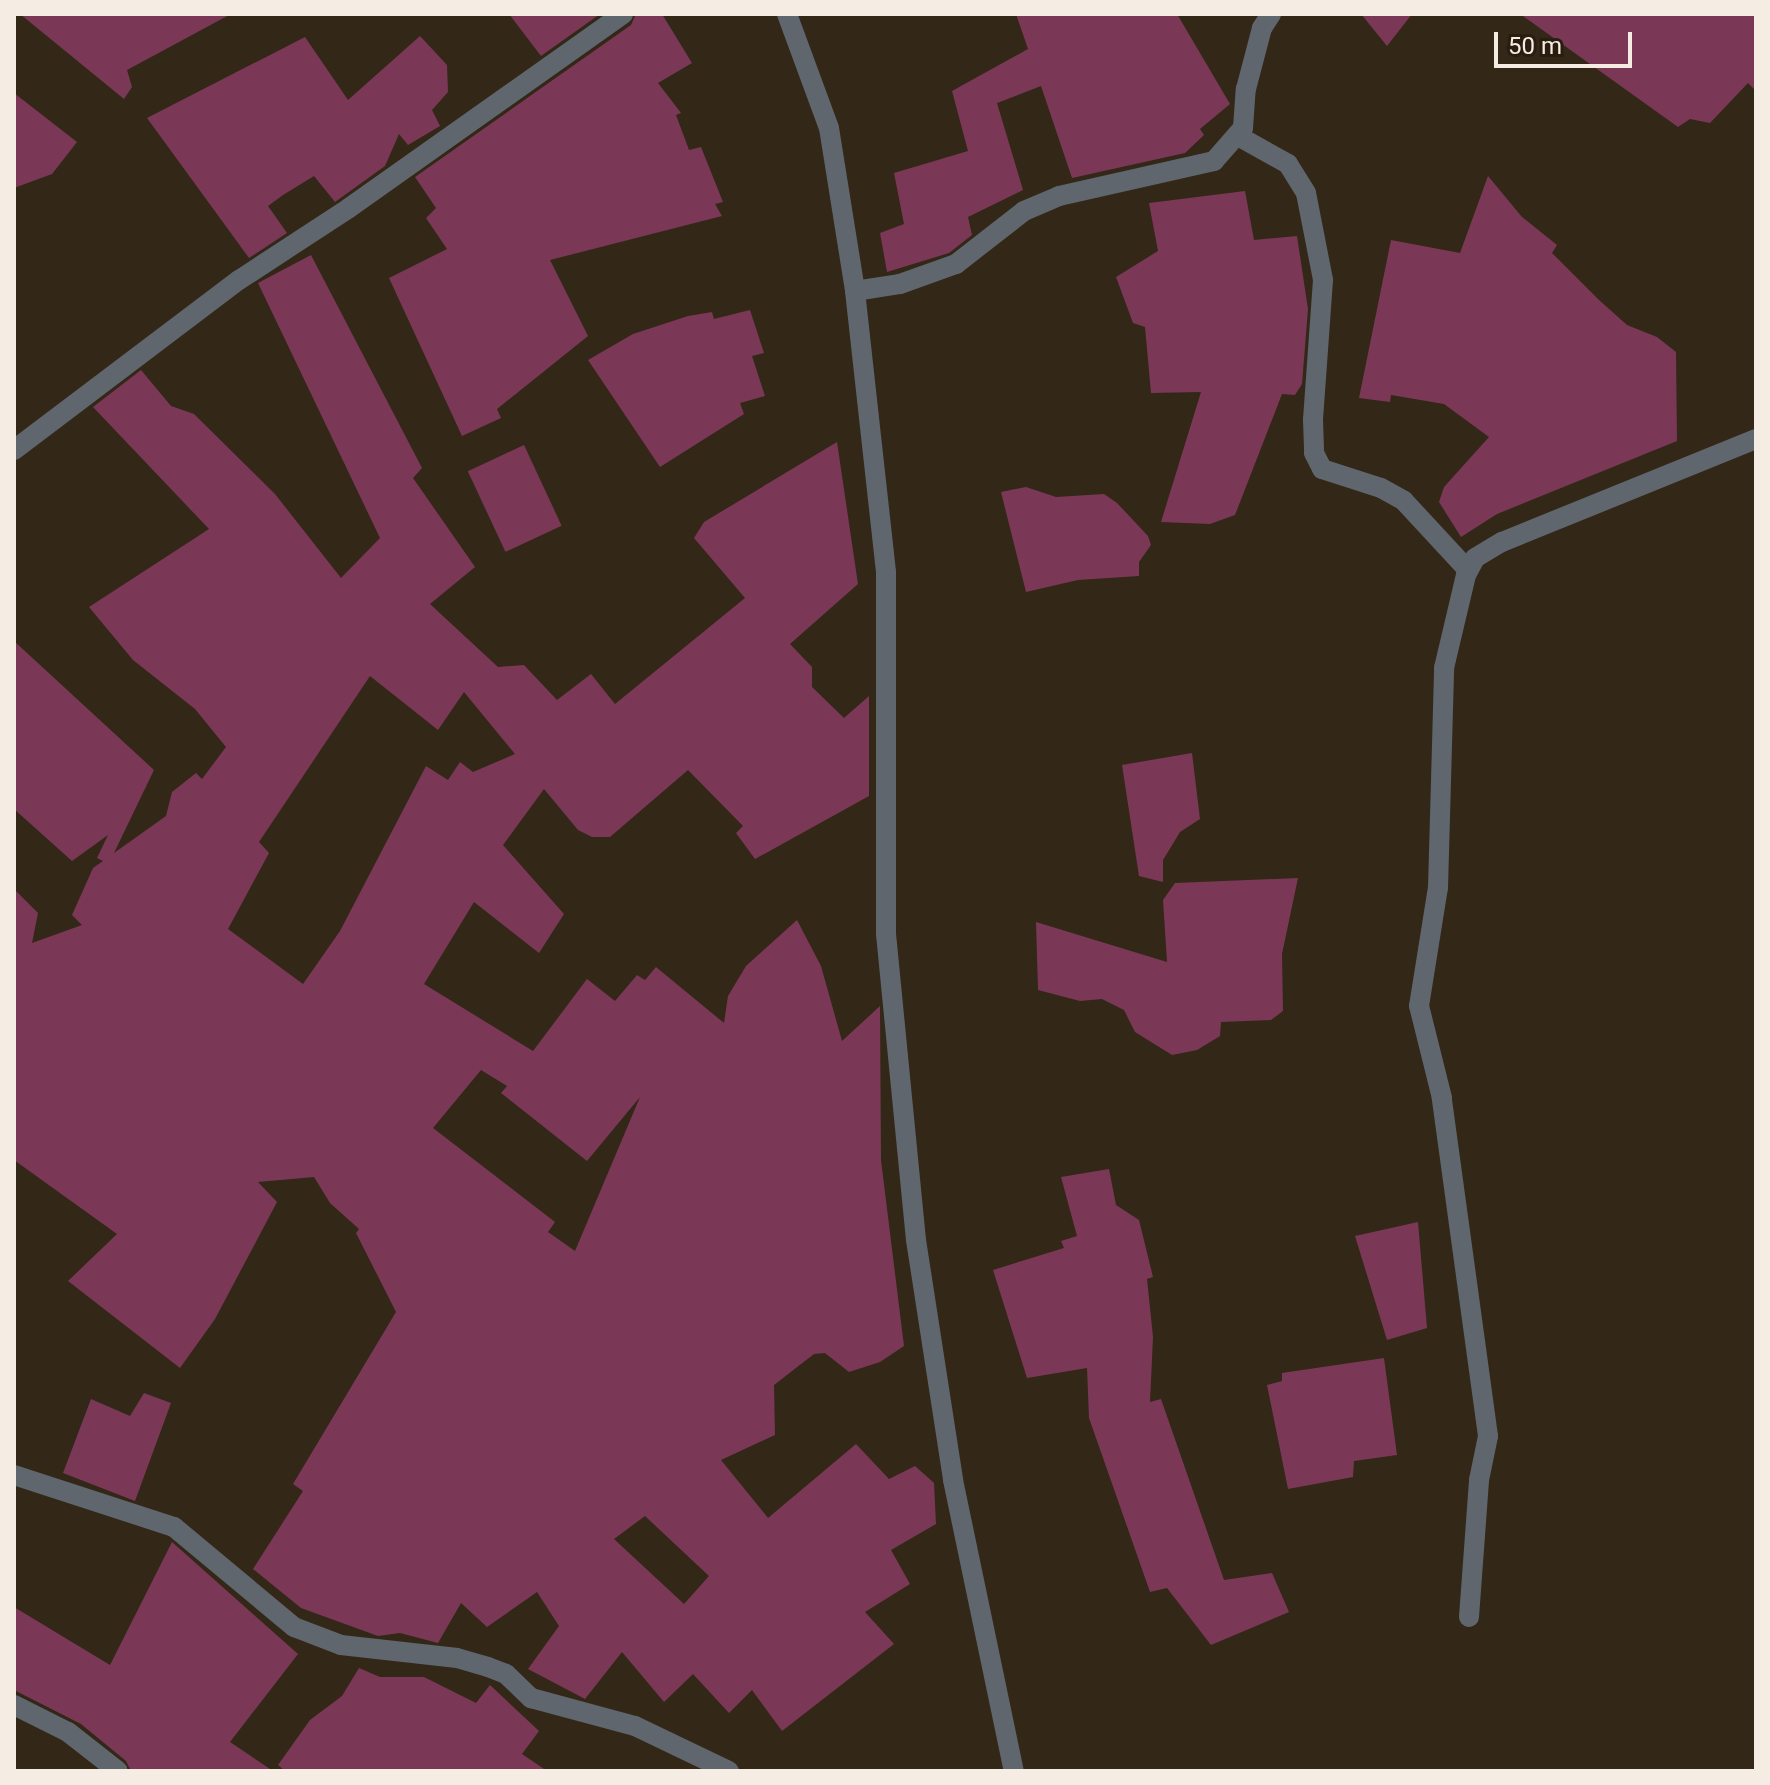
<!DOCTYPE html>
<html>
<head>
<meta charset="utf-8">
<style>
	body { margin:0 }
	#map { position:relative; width:1770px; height:1785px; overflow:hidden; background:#332718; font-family:Roboto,sans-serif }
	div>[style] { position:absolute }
	.building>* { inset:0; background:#7a3856; transform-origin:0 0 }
	.minor>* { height:20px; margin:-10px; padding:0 10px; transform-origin:10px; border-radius:10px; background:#60666e }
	span { translate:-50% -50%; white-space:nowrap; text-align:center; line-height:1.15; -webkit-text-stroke:7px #291d0f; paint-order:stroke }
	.frame { position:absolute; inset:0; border:16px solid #f5ede3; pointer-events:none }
	.scale { position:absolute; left:1494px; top:32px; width:138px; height:36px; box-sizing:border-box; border:4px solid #f5ede3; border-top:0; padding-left:10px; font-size:24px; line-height:28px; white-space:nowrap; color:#f5ede3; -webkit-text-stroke:6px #291d0f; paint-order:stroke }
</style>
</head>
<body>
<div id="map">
	<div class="building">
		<i style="clip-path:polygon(20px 14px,231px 14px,127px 70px,132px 87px,124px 99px)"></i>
		<i style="clip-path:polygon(509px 14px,600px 14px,541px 56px)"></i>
		<i style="clip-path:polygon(636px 14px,662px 14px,692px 63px,658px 83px,681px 113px,676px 115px,689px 150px,701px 147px,723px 202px,715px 204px,722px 216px,550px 260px,588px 336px,497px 409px,501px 418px,462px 436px,389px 278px,447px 249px,426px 218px,436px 208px,415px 177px,631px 25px)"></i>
		<i style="clip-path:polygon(1016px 14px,1177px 14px,1230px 104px,1200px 129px,1204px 135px,1185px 153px,1072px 178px,1041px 86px,997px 103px,1023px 190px,968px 217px,972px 235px,949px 253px,887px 272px,880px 233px,904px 224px,894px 173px,968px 151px,952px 91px,1028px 49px)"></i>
		<i style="clip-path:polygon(1361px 14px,1412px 14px,1387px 46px)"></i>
		<i style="clip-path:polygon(1520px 14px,1756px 14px,1756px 91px,1748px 83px,1710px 123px,1690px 119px,1678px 127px)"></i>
		<i style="clip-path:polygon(420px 36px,447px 65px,448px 92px,432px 110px,440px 126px,408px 145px,399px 134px,385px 166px,335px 202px,314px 176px,283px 195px,268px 206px,287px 233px,249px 258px,147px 118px,305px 37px,348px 100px)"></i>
		<i style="clip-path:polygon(14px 93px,77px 142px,52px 174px,14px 188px)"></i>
		<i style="clip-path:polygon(1488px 176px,1522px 217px,1557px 245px,1552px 253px,1599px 300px,1627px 325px,1657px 337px,1676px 352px,1677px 441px,1497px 514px,1461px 537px,1439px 502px,1444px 487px,1489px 437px,1444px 404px,1391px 395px,1390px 402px,1359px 398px,1391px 240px,1460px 253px)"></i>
		<i style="clip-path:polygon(1245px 191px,1254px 240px,1297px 236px,1308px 309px,1302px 384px,1295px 395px,1282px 394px,1235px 515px,1210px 524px,1161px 522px,1201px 392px,1151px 393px,1145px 327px,1133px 323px,1116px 277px,1158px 251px,1149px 203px)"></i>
		<i style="clip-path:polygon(evenodd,311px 255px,422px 468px,413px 478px,475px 567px,430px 604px,498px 667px,524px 665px,557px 700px,591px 674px,615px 704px,745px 598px,694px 538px,704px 522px,837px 442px,858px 584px,790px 644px,812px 667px,812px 687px,844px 718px,869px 696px,869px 796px,755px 859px,736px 833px,743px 826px,688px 770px,610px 837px,592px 837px,578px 830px,544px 789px,503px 845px,564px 914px,539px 953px,474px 902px,424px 984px,533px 1051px,587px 979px,615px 1001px,637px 975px,645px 980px,656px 967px,724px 1023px,728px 996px,746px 966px,797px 920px,821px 966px,842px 1041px,880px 1006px,881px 1160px,904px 1346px,880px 1362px,849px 1372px,825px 1353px,814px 1354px,774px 1385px,775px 1435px,721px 1460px,768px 1518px,856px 1444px,889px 1479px,915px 1466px,934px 1483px,936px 1524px,891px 1550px,910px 1584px,865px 1612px,894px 1644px,782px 1731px,752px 1690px,729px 1713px,693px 1674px,664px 1702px,622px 1652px,585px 1699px,528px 1669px,559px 1626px,537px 1592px,487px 1627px,461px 1603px,438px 1643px,400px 1633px,378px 1636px,301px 1608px,253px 1569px,303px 1491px,293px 1484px,396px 1312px,356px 1233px,359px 1229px,330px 1203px,314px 1177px,258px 1182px,277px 1202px,215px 1319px,180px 1368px,68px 1281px,117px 1234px,14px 1160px,14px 889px,38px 913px,32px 943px,82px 925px,72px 915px,93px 868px,103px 861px,97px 858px,108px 835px,72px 861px,14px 809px,14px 641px,154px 770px,114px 853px,166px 816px,172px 792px,196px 773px,202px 779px,226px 747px,195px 709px,133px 660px,89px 607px,209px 529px,93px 407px,141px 370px,171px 406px,194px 414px,275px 494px,341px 578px,380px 538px,258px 283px,311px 255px,370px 676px,438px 730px,464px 692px,515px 754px,473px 772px,460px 762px,448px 780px,426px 766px,340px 931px,303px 984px,228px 929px,269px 853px,259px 842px,370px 676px,311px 255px,481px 1070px,507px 1086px,501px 1093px,587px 1161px,640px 1097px,575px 1251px,548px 1232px,555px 1222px,433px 1128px,481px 1070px,311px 255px,645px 1516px,709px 1576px,684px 1604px,614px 1539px,645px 1516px)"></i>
		<i style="clip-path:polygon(750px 310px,764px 353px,752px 356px,765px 396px,740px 403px,744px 414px,660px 467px,588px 360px,633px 334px,688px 316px,712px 312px,714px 319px)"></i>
		<i style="left:524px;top:445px;width:89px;height:62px;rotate:65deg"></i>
		<i style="clip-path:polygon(1026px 487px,1056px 497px,1104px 494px,1117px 503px,1148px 536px,1151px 545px,1139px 562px,1139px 576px,1078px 580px,1026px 592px,1001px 492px)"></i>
		<i style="clip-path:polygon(1192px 753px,1200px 819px,1180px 832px,1163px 860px,1163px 882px,1139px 876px,1122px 765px)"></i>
		<i style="clip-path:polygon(1298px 878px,1282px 954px,1283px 1011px,1271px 1020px,1221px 1022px,1220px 1036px,1197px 1050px,1172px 1055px,1135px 1032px,1124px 1010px,1102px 999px,1080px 1001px,1038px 990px,1036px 922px,1167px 962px,1163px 900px,1175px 883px)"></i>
		<i style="clip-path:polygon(1109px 1169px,1116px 1205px,1139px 1220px,1153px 1277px,1147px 1279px,1153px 1337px,1150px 1402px,1161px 1399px,1224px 1580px,1272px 1573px,1289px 1612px,1211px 1645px,1167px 1588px,1150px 1592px,1089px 1418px,1087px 1368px,1027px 1378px,993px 1270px,1064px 1248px,1061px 1241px,1077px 1236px,1061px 1177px)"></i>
		<i style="clip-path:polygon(1418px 1222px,1427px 1328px,1387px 1340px,1355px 1236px)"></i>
		<i style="clip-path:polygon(1384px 1358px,1397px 1455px,1354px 1461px,1353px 1477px,1288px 1489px,1267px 1385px,1282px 1381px,1282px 1373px)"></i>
		<i style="clip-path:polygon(144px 1393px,171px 1403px,135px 1501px,63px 1473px,91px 1399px,130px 1416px)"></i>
		<i style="clip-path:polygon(172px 1542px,298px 1654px,230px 1742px,273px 1771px,131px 1771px,126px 1761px,81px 1724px,14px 1690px,14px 1607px,110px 1665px)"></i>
		<i style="clip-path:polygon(359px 1668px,380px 1677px,424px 1677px,476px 1703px,490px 1685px,539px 1731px,522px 1754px,547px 1771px,285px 1771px,278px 1765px,310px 1720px,342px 1696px)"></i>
	</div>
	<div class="minor">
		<i style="left:787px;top:14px;width:121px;rotate:69.8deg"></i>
		<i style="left:829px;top:128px;width:165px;rotate:80.9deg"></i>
		<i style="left:855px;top:291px;width:283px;rotate:83.7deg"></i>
		<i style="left:886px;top:572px;width:362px;rotate:90deg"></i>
		<i style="left:886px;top:934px;width:307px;rotate:84.4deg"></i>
		<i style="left:916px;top:1240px;width:243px;rotate:81.2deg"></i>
		<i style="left:953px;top:1480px;width:297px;rotate:78.2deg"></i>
		<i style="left:1238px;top:136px;width:57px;rotate:29.2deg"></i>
		<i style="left:1288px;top:164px;width:34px;rotate:58deg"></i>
		<i style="left:1306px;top:193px;width:89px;rotate:78.9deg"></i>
		<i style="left:1323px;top:280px;width:140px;rotate:94.1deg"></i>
		<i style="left:1313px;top:420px;width:33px;rotate:88deg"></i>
		<i style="left:1314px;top:453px;width:18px;rotate:63deg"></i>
		<i style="left:1322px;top:469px;width:62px;rotate:17.9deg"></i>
		<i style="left:1381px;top:488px;width:26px;rotate:29deg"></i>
		<i style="left:1404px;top:501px;width:94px;rotate:47.2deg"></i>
		<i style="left:855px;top:291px;width:46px;rotate:-8.8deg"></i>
		<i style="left:900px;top:284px;width:59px;rotate:-19.7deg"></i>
		<i style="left:956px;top:264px;width:86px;rotate:-37.9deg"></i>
		<i style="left:1024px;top:211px;width:38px;rotate:-23deg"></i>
		<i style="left:1059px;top:196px;width:159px;rotate:-12.7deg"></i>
		<i style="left:1214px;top:161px;width:44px;rotate:-48.7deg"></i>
		<i style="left:1243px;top:128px;width:39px;rotate:-86deg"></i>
		<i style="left:1246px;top:89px;width:63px;rotate:-75.3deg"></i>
		<i style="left:1262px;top:28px;width:17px;rotate:-57deg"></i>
		<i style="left:14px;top:450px;width:282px;rotate:-37.1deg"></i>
		<i style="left:239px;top:280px;width:131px;rotate:-33.2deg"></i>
		<i style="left:349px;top:208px;width:336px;rotate:-35.3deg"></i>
		<i style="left:14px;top:1475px;width:168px;rotate:18deg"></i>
		<i style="left:174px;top:1527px;width:156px;rotate:39.8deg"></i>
		<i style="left:294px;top:1627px;width:50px;rotate:21deg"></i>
		<i style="left:341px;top:1645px;width:117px;rotate:6.4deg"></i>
		<i style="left:457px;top:1658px;width:32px;rotate:16deg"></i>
		<i style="left:488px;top:1667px;width:19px;rotate:21deg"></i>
		<i style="left:506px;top:1674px;width:35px;rotate:44deg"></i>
		<i style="left:531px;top:1698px;width:108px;rotate:15.1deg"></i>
		<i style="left:635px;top:1726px;width:104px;rotate:25.6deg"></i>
		<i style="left:1469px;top:1617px;width:137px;rotate:-85.8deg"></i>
		<i style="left:1479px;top:1480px;width:45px;rotate:-78.4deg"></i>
		<i style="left:1488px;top:1436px;width:341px;rotate:-97.8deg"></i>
		<i style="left:1442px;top:1098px;width:95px;rotate:-104deg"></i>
		<i style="left:1419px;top:1006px;width:120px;rotate:-80.9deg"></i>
		<i style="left:1438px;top:888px;width:220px;rotate:-88.4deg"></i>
		<i style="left:1444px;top:668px;width:96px;rotate:-76.7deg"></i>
		<i style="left:1466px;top:575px;width:19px;rotate:-62deg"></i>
		<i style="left:1475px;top:558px;width:31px;rotate:-31deg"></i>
		<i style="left:1502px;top:542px;width:274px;rotate:-22.1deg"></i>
		<i style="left:14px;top:1705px;width:60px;rotate:26.6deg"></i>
		<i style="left:68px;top:1732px;width:63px;rotate:38deg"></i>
	</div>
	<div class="frame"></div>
	<div class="scale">50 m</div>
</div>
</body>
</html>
